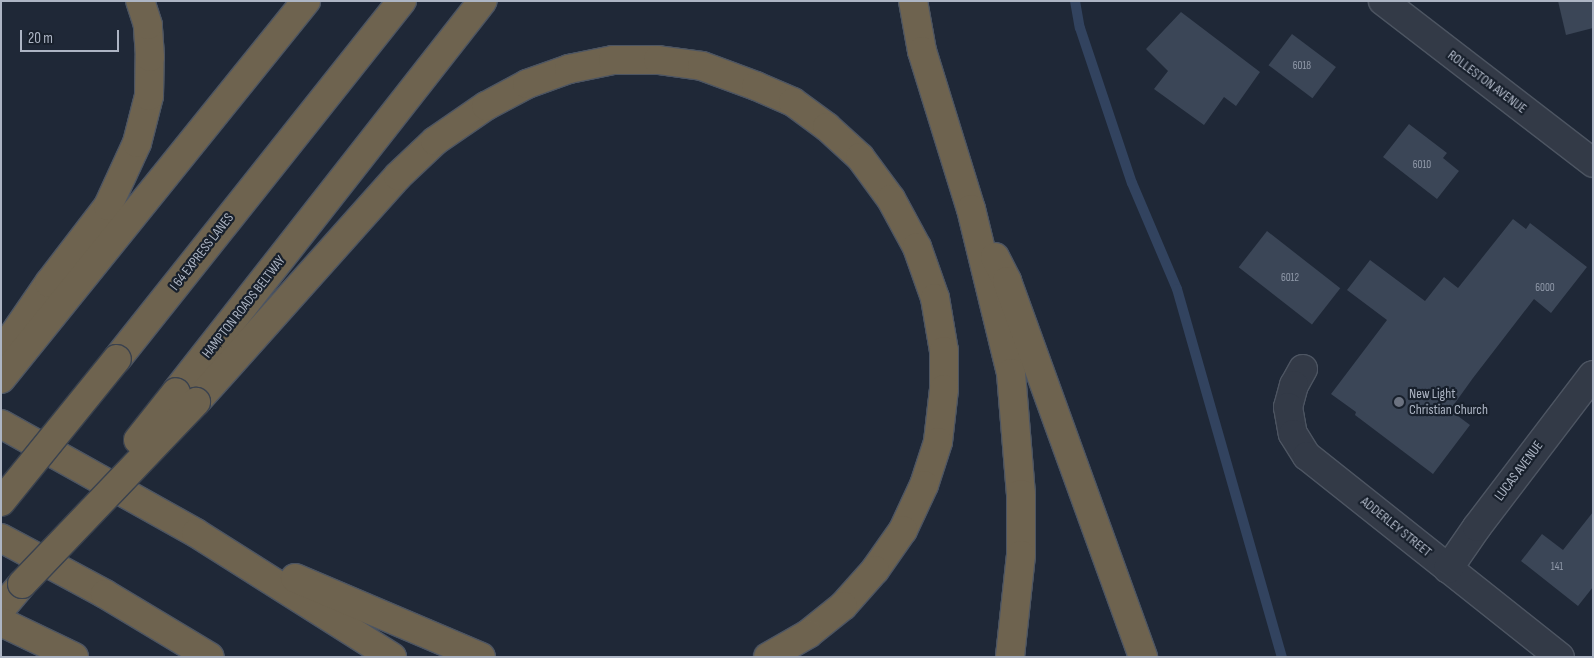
<!DOCTYPE html>
<html>
<head>
<meta charset="utf-8">
<style>
	body { margin:0 }
	#map { position:relative; width:1594px; height:658px; overflow:hidden; background:#1f2837; font-family:"Sofia Sans Condensed",sans-serif }
	div>[style] { position:absolute }
	.stream>* { height:10px; margin:-5px; padding:0 5px; transform-origin:5px; border-radius:5px; background:#32435f }
	.building>* { inset:0; background:#3b4657; transform-origin:0 0 }
	.roads { filter:drop-shadow(1px 0 #4d5562) drop-shadow(-1px 0 #4d5562) drop-shadow(0 1px #4d5562) drop-shadow(0 -1px #4d5562) }
	.minor>* { height:28px; margin:-14px; padding:0 14px; transform-origin:14px; border-radius:14px; background:#333a47 }
	.highway>* { height:28px; margin:-14px; padding:0 14px; transform-origin:14px; border-radius:14px; background:#6e634f }
	.bridges { filter:drop-shadow(1px 0 #3a424f) drop-shadow(-1px 0 #3a424f) drop-shadow(0 1px #3a424f) drop-shadow(0 -1px #3a424f) }
	.highway-bridge>* { height:28px; margin:-14px; padding:0 14px; transform-origin:14px; border-radius:14px; background:#6e634f }
	.dots>* { width:14px; height:14px; translate:-50% -50%; box-sizing:border-box; border:2px solid #18202c; border-radius:50% }
	span { translate:-50% -50%; white-space:nowrap; text-align:center; line-height:1.15; -webkit-text-stroke:4.5px #18202c; paint-order:stroke }
	.number-label { font-size:11px; color:#9099a9 }
	.number-label span { -webkit-text-stroke-width:0 }
	.street-label { font-size:14px; color:#adb5c4 }
	.poi-label { font-size:14px; color:#adb5c4 }
	.left { translate:0 -50%; text-align:left }
	.frame { position:absolute; inset:0; border:2px solid #adb5c4; pointer-events:none }
	.scale { position:absolute; left:20px; top:30px; width:99px; height:22px; box-sizing:border-box; border:2px solid #adb5c4; border-top:0; padding-left:6px; font-size:15px; line-height:18px; white-space:nowrap; color:#adb5c4; -webkit-text-stroke:4px #18202c; paint-order:stroke }
</style>
</head>
<body>
<div id="map">
	<div class="stream">
		<i style="left:1075px;top:1px;width:27px;rotate:80deg"></i>
		<i style="left:1080px;top:28px;width:163px;rotate:71.5deg"></i>
		<i style="left:1132px;top:183px;width:115px;rotate:67deg"></i>
		<i style="left:1177px;top:289px;width:383px;rotate:74.1deg"></i>
	</div>
	<div class="building">
		<i style="clip-path:polygon(1558px 1px,1593px 1px,1593px 28px,1566px 35px)"></i>
		<i style="clip-path:polygon(1181px 12px,1260px 72px,1236px 106px,1224px 97px,1204px 125px,1154px 89px,1168px 71px,1146px 49px)"></i>
		<i style="left:1292px;top:34px;width:55px;height:39px;rotate:37deg"></i>
		<i style="clip-path:polygon(1409px 124px,1447px 153px,1443px 158px,1459px 171px,1437px 199px,1383px 157px)"></i>
		<i style="clip-path:polygon(1513px 219px,1526px 229px,1530px 223px,1587px 267px,1551px 313px,1534px 299px,1473px 378px,1450px 410px,1470px 425px,1433px 474px,1355px 415px,1356px 412px,1331px 394px,1387px 320px,1347px 290px,1370px 260px,1425px 301px,1444px 277px,1458px 288px)"></i>
		<i style="left:1267px;top:231px;width:93px;height:46px;rotate:38deg"></i>
		<i style="clip-path:polygon(1593px 512px,1593px 587px,1578px 606px,1521px 561px,1542px 534px,1563px 550px)"></i>
	</div>
	<div class="roads">
		<div class="minor">
			<i style="left:1383px;top:1px;width:265px;rotate:37.6deg"></i>
			<i style="left:1303px;top:369px;width:18px;rotate:119deg"></i>
			<i style="left:1294px;top:385px;width:23px;rotate:105deg"></i>
			<i style="left:1288px;top:407px;width:27px;rotate:80deg"></i>
			<i style="left:1293px;top:434px;width:26px;rotate:58deg"></i>
			<i style="left:1307px;top:456px;width:323px;rotate:38.5deg"></i>
			<i style="left:1448px;top:569px;width:51px;rotate:-55.4deg"></i>
			<i style="left:1477px;top:527px;width:191px;rotate:-52.7deg"></i>
		</div>
		<div class="highway">
			<i style="left:913px;top:1px;width:51px;rotate:79.8deg"></i>
			<i style="left:922px;top:51px;width:165px;rotate:72.8deg"></i>
			<i style="left:971px;top:209px;width:169px;rotate:76.3deg"></i>
			<i style="left:1011px;top:373px;width:121px;rotate:85.3deg"></i>
			<i style="left:1021px;top:494px;width:61px;rotate:90deg"></i>
			<i style="left:1021px;top:555px;width:103px;rotate:96.2deg"></i>
			<i style="left:995px;top:257px;width:27px;rotate:63deg"></i>
			<i style="left:1007px;top:281px;width:400px;rotate:70.1deg"></i>
			<i style="left:1px;top:353px;width:85px;rotate:-55.6deg"></i>
			<i style="left:49px;top:283px;width:97px;rotate:-52.5deg"></i>
			<i style="left:108px;top:206px;width:69px;rotate:-65.3deg"></i>
			<i style="left:137px;top:143px;width:49px;rotate:-75.7deg"></i>
			<i style="left:149px;top:96px;width:39px;rotate:-89deg"></i>
			<i style="left:150px;top:57px;width:32px;rotate:-94deg"></i>
			<i style="left:148px;top:25px;width:25px;rotate:-108deg"></i>
			<i style="left:117px;top:359px;width:458px;rotate:-51.5deg"></i>
			<i style="left:1px;top:379px;width:486px;rotate:-51.1deg"></i>
			<i style="left:176px;top:392px;width:497px;rotate:-51.9deg"></i>
			<i style="left:196px;top:402px;width:303px;rotate:-48.2deg"></i>
			<i style="left:398px;top:176px;width:51px;rotate:-43.4deg"></i>
			<i style="left:435px;top:141px;width:62px;rotate:-34.5deg"></i>
			<i style="left:486px;top:106px;width:47px;rotate:-28.2deg"></i>
			<i style="left:527px;top:84px;width:45px;rotate:-19.7deg"></i>
			<i style="left:569px;top:69px;width:45px;rotate:-11.6deg"></i>
			<i style="left:613px;top:60px;width:45px"></i>
			<i style="left:658px;top:60px;width:44px;rotate:7.8deg"></i>
			<i style="left:702px;top:66px;width:58px;rotate:20.3deg"></i>
			<i style="left:756px;top:86px;width:40px;rotate:23.4deg"></i>
			<i style="left:793px;top:102px;width:42px;rotate:36.3deg"></i>
			<i style="left:827px;top:127px;width:45px;rotate:42.3deg"></i>
			<i style="left:860px;top:157px;width:52px;rotate:53.6deg"></i>
			<i style="left:891px;top:199px;width:55px;rotate:61.6deg"></i>
			<i style="left:917px;top:247px;width:54px;rotate:70.6deg"></i>
			<i style="left:935px;top:298px;width:54px;rotate:80.4deg"></i>
			<i style="left:944px;top:351px;width:38px;rotate:90deg"></i>
			<i style="left:944px;top:389px;width:53px;rotate:96.5deg"></i>
			<i style="left:938px;top:442px;width:45px;rotate:108deg"></i>
			<i style="left:924px;top:485px;width:50px;rotate:115deg"></i>
			<i style="left:903px;top:530px;width:49px;rotate:125deg"></i>
			<i style="left:875px;top:570px;width:48px;rotate:131.6deg"></i>
			<i style="left:843px;top:606px;width:45px;rotate:141.3deg"></i>
			<i style="left:808px;top:634px;width:46px;rotate:150.1deg"></i>
			<i style="left:1px;top:424px;width:223px;rotate:29.2deg"></i>
			<i style="left:196px;top:533px;width:232px;rotate:32.3deg"></i>
			<i style="left:1px;top:538px;width:118px;rotate:28.3deg"></i>
			<i style="left:105px;top:594px;width:122px;rotate:31deg"></i>
			<i style="left:295px;top:578px;width:202px;rotate:23deg"></i>
			<i style="left:1px;top:609px;width:33px;rotate:-50deg"></i>
			<i style="left:1px;top:622px;width:81px;rotate:25.6deg"></i>
		</div>
	</div>
	<div class="bridges">
		<div class="highway-bridge">
			<i style="left:138px;top:440px;width:61px;rotate:-51.6deg"></i>
			<i style="left:1px;top:502px;width:184px;rotate:-51deg"></i>
			<i style="left:22px;top:584px;width:252px;rotate:-46.3deg"></i>
		</div>
	</div>
	<div class="dots">
		<i style="left:1399px;top:402px;background:#6b7280"></i>
	</div>
	<div class="number-label">
		<span style="left:1302px;top:66px">6018</span>
		<span style="left:1422px;top:165px">6010</span>
		<span style="left:1290px;top:278px">6012</span>
		<span style="left:1545px;top:288px">6000</span>
		<span style="left:1557px;top:567px">141</span>
	</div>
	<div class="street-label">
		<span style="left:1487px;top:82px;rotate:37deg">ROLLESTON AVENUE</span>
		<span style="left:202px;top:252px;rotate:-52deg">I 64 EXPRESS LANES</span>
		<span style="left:244px;top:307px;rotate:-52deg">HAMPTON ROADS BELTWAY</span>
		<span style="left:1519px;top:471px;rotate:-53deg">LUCAS AVENUE</span>
		<span style="left:1396px;top:527px;rotate:39deg">ADDERLEY STREET</span>
	</div>
	<div class="poi-label">
		<span class="left" style="left:1409px;top:402px">New Light<br>Christian Church</span>
	</div>
	<div class="frame"></div>
	<div class="scale">20 m</div>
</div>
</body>
</html>
